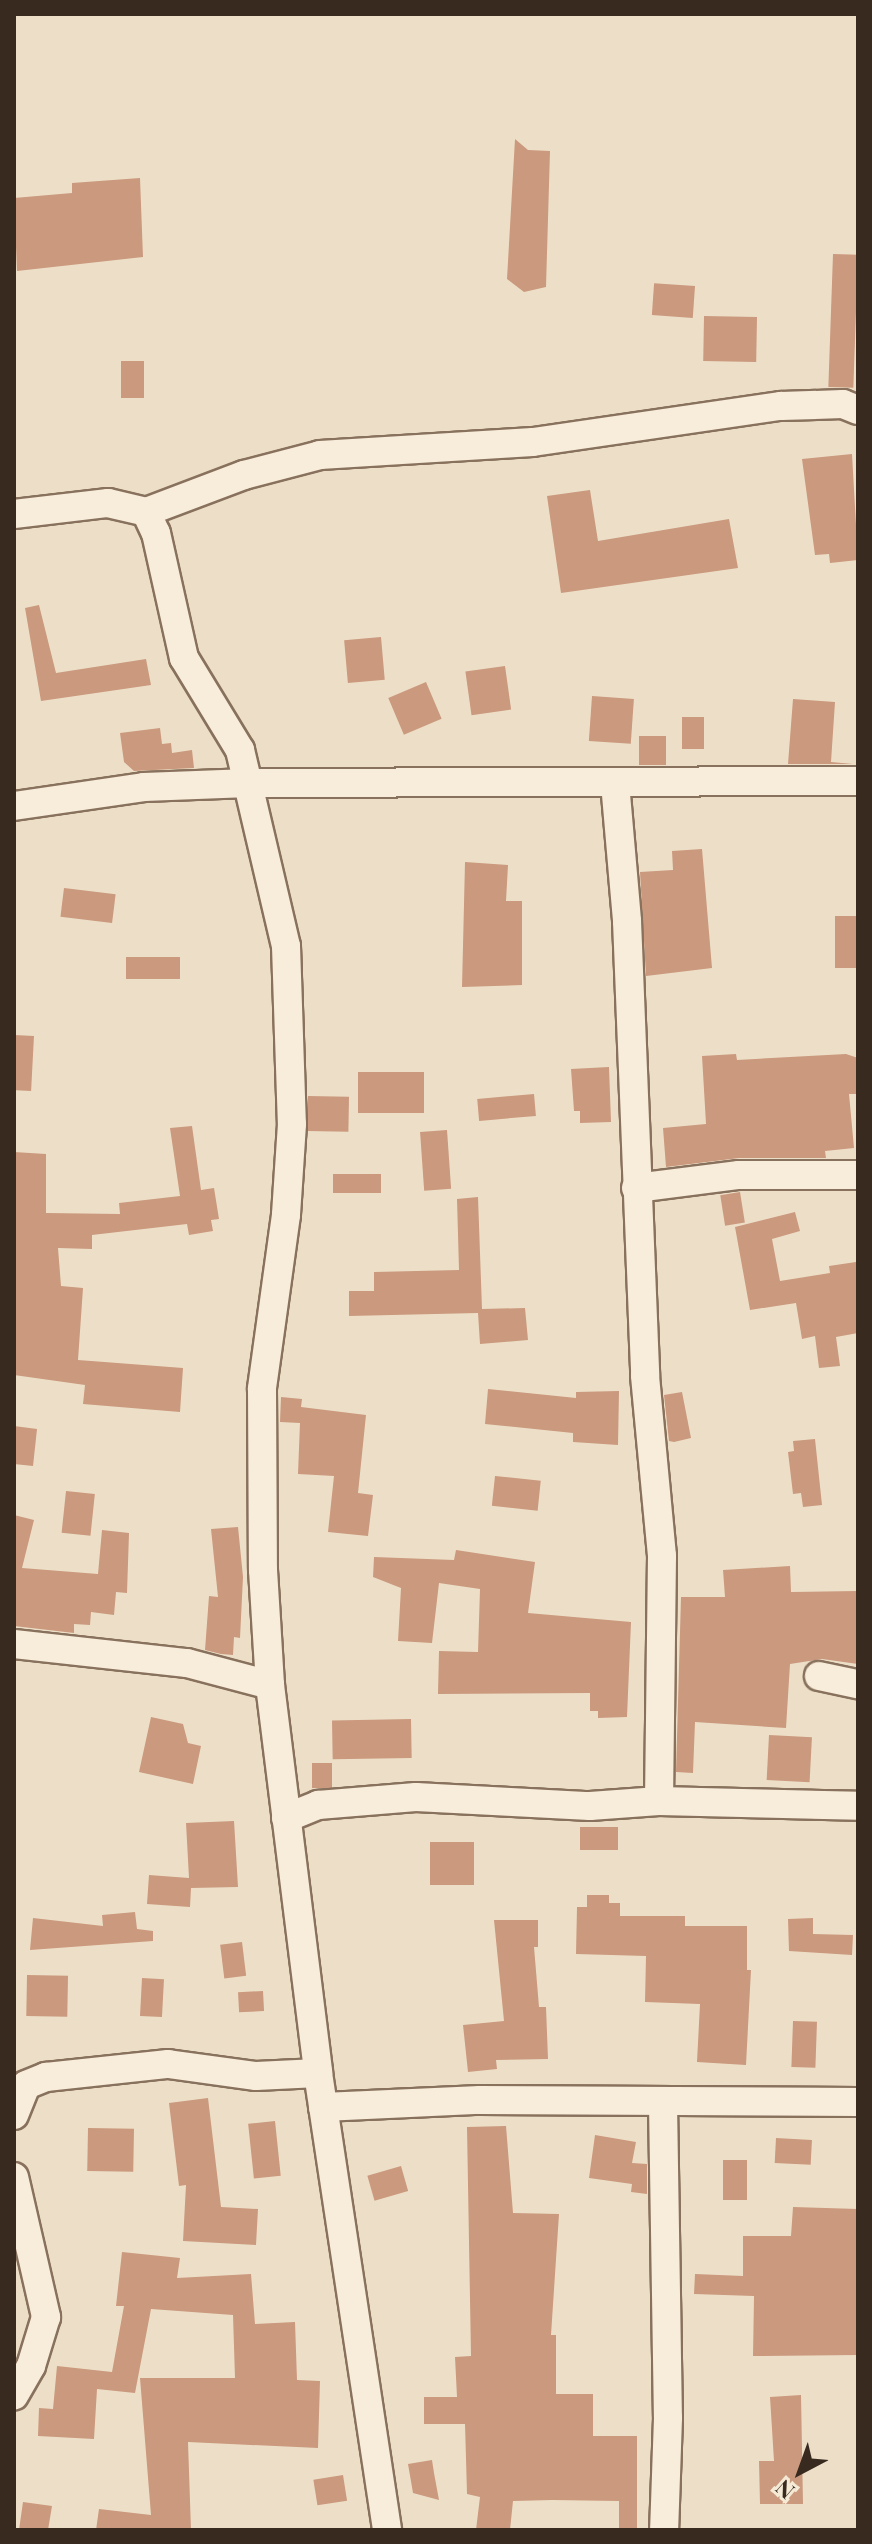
<!DOCTYPE html>
<html>
<head>
<meta charset="utf-8">
<style>
	body { margin:0 }
	#map { position:relative; width:872px; height:2544px; overflow:hidden; background:#eddfc7; font-family:"Playfair Display",serif }
	div>[style] { position:absolute }
	.building>* { inset:0; background:#ca997e; transform-origin:0 0 }
	.roads { filter:drop-shadow(2px 0 #88715d) drop-shadow(-2px 0 #88715d) drop-shadow(0 2px #88715d) drop-shadow(0 -2px #88715d) }
	.minor>* { height:28px; margin:-14px; padding:0 14px; transform-origin:14px; border-radius:14px; background:#f8edda }
	span { translate:-50% -50%; white-space:nowrap; text-align:center; line-height:1.15; -webkit-text-stroke:6px #f5ead6; paint-order:stroke }
	.frame { position:absolute; inset:0; border:16px solid #392a20; pointer-events:none }
	.north { position:absolute; left:760px; top:2432px; width:80px; height:80px; -webkit-text-stroke:6px #f5ead6; paint-order:stroke; rotate:221deg; font-size:22px; font-weight:700; line-height:32px; text-align:center; color:#392a20 }
	.north::after { content:''; display:block; margin:auto; width:28px; height:36px; background:#392a20; clip-path:polygon(50% 0,100% 100%,50% 72%,0 100%) }
</style>
</head>
<body>
<div id="map">
	<div class="building">
		<i style="clip-path:polygon(515px 139px,528px 150px,550px 151px,546px 287px,524px 292px,507px 279px)"></i>
		<i style="clip-path:polygon(140px 178px,143px 257px,17px 271px,14px 198px,72px 193px,72px 183px)"></i>
		<i style="left:833px;top:254px;width:25px;height:133px;rotate:2deg"></i>
		<i style="left:695px;top:286px;width:32px;height:41px;rotate:94deg"></i>
		<i style="left:704px;top:316px;width:53px;height:45px;rotate:1deg"></i>
		<i style="left:121px;top:361px;width:23px;height:37px"></i>
		<i style="clip-path:polygon(852px 454px,858px 560px,830px 563px,829px 554px,815px 555px,802px 459px)"></i>
		<i style="clip-path:polygon(590px 490px,598px 541px,729px 519px,738px 568px,561px 593px,547px 496px)"></i>
		<i style="clip-path:polygon(39px 605px,56px 673px,146px 659px,151px 685px,41px 701px,25px 608px)"></i>
		<i style="left:381px;top:637px;width:43px;height:37px;rotate:85deg"></i>
		<i style="left:505px;top:666px;width:44px;height:40px;rotate:82deg"></i>
		<i style="left:426px;top:682px;width:40px;height:41px;rotate:67deg"></i>
		<i style="left:592px;top:696px;width:42px;height:45px;rotate:4deg"></i>
		<i style="clip-path:polygon(793px 699px,835px 702px,831px 762px,853px 764px,788px 764px)"></i>
		<i style="left:682px;top:717px;width:22px;height:32px"></i>
		<i style="clip-path:polygon(160px 728px,162px 744px,171px 743px,172px 753px,192px 750px,194px 768px,134px 771px,124px 762px,120px 733px)"></i>
		<i style="left:639px;top:736px;width:27px;height:29px"></i>
		<i style="clip-path:polygon(702px 849px,712px 968px,646px 976px,640px 872px,673px 870px,672px 851px)"></i>
		<i style="clip-path:polygon(465px 862px,508px 865px,506px 901px,522px 901px,522px 985px,462px 987px)"></i>
		<i style="left:64px;top:888px;width:52px;height:29px;rotate:7deg"></i>
		<i style="left:835px;top:916px;width:23px;height:52px"></i>
		<i style="left:126px;top:957px;width:54px;height:22px"></i>
		<i style="left:14px;top:1035px;width:20px;height:55px;rotate:3deg"></i>
		<i style="clip-path:polygon(736px 1054px,737px 1060px,846px 1054px,858px 1058px,858px 1094px,849px 1094px,854px 1148px,825px 1151px,826px 1158px,739px 1158px,666px 1167px,663px 1128px,706px 1124px,702px 1056px)"></i>
		<i style="clip-path:polygon(609px 1067px,611px 1122px,580px 1123px,580px 1111px,574px 1111px,571px 1069px)"></i>
		<i style="left:358px;top:1072px;width:66px;height:41px"></i>
		<i style="left:534px;top:1094px;width:22px;height:57px;rotate:85deg"></i>
		<i style="left:308px;top:1096px;width:41px;height:35px;rotate:1deg"></i>
		<i style="clip-path:polygon(192px 1126px,201px 1190px,214px 1188px,219px 1219px,211px 1220px,213px 1231px,189px 1235px,187px 1224px,92px 1235px,92px 1249px,58px 1248px,61px 1286px,83px 1288px,78px 1360px,183px 1368px,180px 1412px,83px 1404px,85px 1385px,14px 1375px,14px 1152px,46px 1154px,46px 1213px,120px 1214px,119px 1203px,180px 1196px,170px 1128px)"></i>
		<i style="left:447px;top:1130px;width:59px;height:27px;rotate:86deg"></i>
		<i style="left:381px;top:1174px;width:19px;height:48px;rotate:90deg"></i>
		<i style="left:740px;top:1192px;width:31px;height:20px;rotate:81deg"></i>
		<i style="clip-path:polygon(478px 1197px,482px 1309px,525px 1308px,528px 1340px,480px 1344px,478px 1313px,349px 1316px,349px 1291px,374px 1291px,374px 1272px,459px 1270px,457px 1199px)"></i>
		<i style="clip-path:polygon(795px 1212px,800px 1231px,772px 1239px,780px 1281px,830px 1273px,829px 1266px,856px 1262px,858px 1333px,836px 1337px,840px 1366px,819px 1368px,815px 1336px,802px 1339px,796px 1303px,750px 1310px,735px 1227px)"></i>
		<i style="clip-path:polygon(488px 1389px,576px 1398px,576px 1392px,619px 1391px,618px 1445px,573px 1442px,573px 1433px,485px 1424px)"></i>
		<i style="clip-path:polygon(682px 1392px,691px 1438px,674px 1442px,669px 1441px,664px 1395px)"></i>
		<i style="clip-path:polygon(281px 1397px,302px 1399px,301px 1407px,366px 1415px,358px 1493px,373px 1495px,368px 1536px,328px 1532px,334px 1476px,298px 1474px,300px 1423px,280px 1422px)"></i>
		<i style="clip-path:polygon(14px 1426px,37px 1429px,33px 1466px,14px 1464px)"></i>
		<i style="clip-path:polygon(815px 1439px,822px 1505px,803px 1507px,801px 1493px,793px 1494px,788px 1452px,794px 1451px,793px 1441px)"></i>
		<i style="left:495px;top:1476px;width:46px;height:30px;rotate:6deg"></i>
		<i style="left:66px;top:1491px;width:29px;height:42px;rotate:6deg"></i>
		<i style="clip-path:polygon(14px 1515px,34px 1520px,22px 1568px,98px 1574px,102px 1530px,129px 1533px,127px 1593px,116px 1592px,114px 1615px,91px 1612px,90px 1625px,74px 1624px,74px 1633px,14px 1626px)"></i>
		<i style="clip-path:polygon(238px 1527px,243px 1577px,240px 1638px,234px 1637px,233px 1655px,221px 1654px,205px 1650px,209px 1596px,218px 1597px,211px 1529px)"></i>
		<i style="clip-path:polygon(456px 1550px,535px 1562px,528px 1613px,631px 1622px,627px 1717px,598px 1718px,598px 1711px,590px 1711px,590px 1693px,438px 1694px,439px 1651px,478px 1652px,480px 1589px,439px 1583px,432px 1643px,398px 1641px,401px 1588px,373px 1577px,374px 1557px,454px 1560px)"></i>
		<i style="clip-path:polygon(790px 1566px,791px 1592px,858px 1591px,858px 1664px,822px 1659px,790px 1664px,786px 1728px,695px 1722px,693px 1773px,676px 1772px,681px 1597px,725px 1597px,723px 1570px)"></i>
		<i style="clip-path:polygon(151px 1717px,183px 1724px,188px 1743px,201px 1746px,193px 1784px,139px 1772px)"></i>
		<i style="left:411px;top:1719px;width:39px;height:79px;rotate:89deg"></i>
		<i style="left:769px;top:1735px;width:43px;height:45px;rotate:3deg"></i>
		<i style="left:312px;top:1763px;width:20px;height:25px"></i>
		<i style="clip-path:polygon(234px 1821px,238px 1887px,191px 1888px,190px 1907px,147px 1904px,149px 1875px,189px 1878px,186px 1823px)"></i>
		<i style="left:580px;top:1827px;width:38px;height:23px"></i>
		<i style="left:430px;top:1842px;width:44px;height:43px"></i>
		<i style="clip-path:polygon(587px 1895px,609px 1895px,609px 1903px,620px 1903px,620px 1916px,685px 1916px,685px 1926px,747px 1926px,747px 1970px,751px 1970px,746px 2065px,697px 2062px,700px 2004px,645px 2002px,646px 1956px,576px 1954px,577px 1907px,587px 1907px)"></i>
		<i style="clip-path:polygon(135px 1912px,137px 1929px,153px 1931px,153px 1941px,30px 1950px,33px 1918px,103px 1926px,102px 1915px)"></i>
		<i style="clip-path:polygon(813px 1918px,813px 1934px,853px 1935px,852px 1955px,789px 1951px,788px 1919px)"></i>
		<i style="clip-path:polygon(494px 1920px,538px 1920px,538px 1947px,534px 1947px,539px 2007px,546px 2007px,548px 2059px,496px 2060px,497px 2069px,468px 2072px,463px 2025px,504px 2021px)"></i>
		<i style="left:242px;top:1942px;width:34px;height:22px;rotate:83deg"></i>
		<i style="left:27px;top:1975px;width:41px;height:41px;rotate:1deg"></i>
		<i style="left:142px;top:1978px;width:22px;height:38px;rotate:3deg"></i>
		<i style="left:263px;top:1991px;width:20px;height:25px;rotate:87deg"></i>
		<i style="left:793px;top:2021px;width:24px;height:46px;rotate:2deg"></i>
		<i style="clip-path:polygon(208px 2098px,221px 2207px,258px 2209px,256px 2245px,183px 2241px,186px 2185px,179px 2186px,169px 2103px)"></i>
		<i style="left:275px;top:2121px;width:55px;height:27px;rotate:84deg"></i>
		<i style="clip-path:polygon(506px 2126px,513px 2213px,559px 2214px,551px 2335px,556px 2335px,556px 2394px,593px 2394px,593px 2436px,637px 2436px,637px 2530px,619px 2530px,619px 2501px,552px 2500px,513px 2501px,510px 2530px,476px 2530px,480px 2497px,467px 2494px,465px 2424px,424px 2424px,424px 2397px,457px 2397px,455px 2357px,471px 2356px,467px 2127px)"></i>
		<i style="left:88px;top:2128px;width:46px;height:43px;rotate:1deg"></i>
		<i style="clip-path:polygon(595px 2135px,636px 2142px,632px 2163px,647px 2164px,647px 2194px,631px 2192px,632px 2184px,589px 2178px)"></i>
		<i style="left:776px;top:2138px;width:36px;height:25px;rotate:3deg"></i>
		<i style="left:723px;top:2160px;width:24px;height:40px"></i>
		<i style="left:401px;top:2166px;width:26px;height:35px;rotate:74deg"></i>
		<i style="clip-path:polygon(793px 2207px,858px 2209px,858px 2355px,753px 2356px,754px 2296px,694px 2294px,695px 2274px,743px 2276px,743px 2236px,791px 2236px)"></i>
		<i style="clip-path:polygon(122px 2252px,180px 2258px,177px 2278px,251px 2274px,255px 2324px,295px 2322px,297px 2380px,320px 2381px,318px 2448px,188px 2442px,191px 2530px,96px 2530px,99px 2509px,151px 2515px,140px 2378px,235px 2378px,233px 2315px,151px 2309px,135px 2393px,97px 2389px,94px 2439px,38px 2436px,39px 2408px,53px 2409px,57px 2366px,112px 2372px,124px 2306px,116px 2306px)"></i>
		<i style="clip-path:polygon(801px 2395px,803px 2504px,760px 2504px,759px 2461px,774px 2461px,770px 2397px)"></i>
		<i style="clip-path:polygon(432px 2460px,434px 2473px,439px 2500px,413px 2493px,408px 2464px)"></i>
		<i style="left:343px;top:2475px;width:26px;height:30px;rotate:81deg"></i>
		<i style="clip-path:polygon(23px 2502px,52px 2506px,48px 2530px,19px 2530px)"></i>
	</div>
	<div class="roads">
		<div class="minor">
			<i style="left:146px;top:512px;width:105px;rotate:-20.7deg"></i>
			<i style="left:244px;top:475px;width:79px;rotate:-14.7deg"></i>
			<i style="left:320px;top:455px;width:213px;rotate:-3.5deg"></i>
			<i style="left:533px;top:442px;width:251px;rotate:-8.3deg"></i>
			<i style="left:781px;top:406px;width:62px;rotate:-1.8deg"></i>
			<i style="left:843px;top:404px;width:16px;rotate:22deg"></i>
			<i style="left:14px;top:514px;width:95px;rotate:-6.7deg"></i>
			<i style="left:108px;top:503px;width:39px;rotate:13deg"></i>
			<i style="left:146px;top:512px;width:23px;rotate:65deg"></i>
			<i style="left:156px;top:533px;width:128px;rotate:77.4deg"></i>
			<i style="left:184px;top:658px;width:108px;rotate:58.7deg"></i>
			<i style="left:240px;top:750px;width:201px;rotate:76.8deg"></i>
			<i style="left:286px;top:946px;width:178px;rotate:88.1deg"></i>
			<i style="left:292px;top:1124px;width:91px;rotate:93.8deg"></i>
			<i style="left:286px;top:1215px;width:176px;rotate:97.9deg"></i>
			<i style="left:262px;top:1389px;width:181px;rotate:89.7deg"></i>
			<i style="left:263px;top:1570px;width:115px;rotate:86.5deg"></i>
			<i style="left:270px;top:1685px;width:391px;rotate:82.9deg"></i>
			<i style="left:318px;top:2073px;width:462px;rotate:81.4deg"></i>
			<i style="left:615px;top:783px;width:139px;rotate:85deg"></i>
			<i style="left:627px;top:921px;width:455px;rotate:87.7deg"></i>
			<i style="left:645px;top:1376px;width:181px;rotate:84.6deg"></i>
			<i style="left:662px;top:1556px;width:245px;rotate:90.7deg"></i>
			<i style="left:14px;top:806px;width:131px;rotate:-8.3deg"></i>
			<i style="left:144px;top:787px;width:105px;rotate:-2.2deg"></i>
			<i style="left:249px;top:783px;width:609px;rotate:-0.19deg"></i>
			<i style="left:636px;top:1188px;width:104px;rotate:-7.2deg"></i>
			<i style="left:739px;top:1175px;width:119px"></i>
			<i style="left:14px;top:1644px;width:174px;rotate:6.3deg"></i>
			<i style="left:187px;top:1663px;width:86px;rotate:14.8deg"></i>
			<i style="left:819px;top:1676px;width:40px;rotate:12deg"></i>
			<i style="left:286px;top:1818px;width:35px;rotate:-22deg"></i>
			<i style="left:318px;top:1805px;width:98px;rotate:-4.7deg"></i>
			<i style="left:416px;top:1797px;width:174px;rotate:3deg"></i>
			<i style="left:590px;top:1806px;width:69px;rotate:-4.1deg"></i>
			<i style="left:659px;top:1801px;width:199px;rotate:1.4deg"></i>
			<i style="left:663px;top:2103px;width:315px;rotate:89.1deg"></i>
			<i style="left:668px;top:2418px;width:112px;rotate:92deg"></i>
			<i style="left:323px;top:2107px;width:157px;rotate:-2.6deg"></i>
			<i style="left:480px;top:2100px;width:378px;rotate:0.3deg"></i>
			<i style="left:14px;top:2115px;width:32px;rotate:-68deg"></i>
			<i style="left:26px;top:2085px;width:22px;rotate:-22deg"></i>
			<i style="left:46px;top:2077px;width:123px;rotate:-6.1deg"></i>
			<i style="left:168px;top:2064px;width:89px;rotate:7.8deg"></i>
			<i style="left:256px;top:2076px;width:62px;rotate:-2.8deg"></i>
			<i style="left:14px;top:2177px;width:144px;rotate:77.1deg"></i>
			<i style="left:46px;top:2317px;width:51px;rotate:107deg"></i>
			<i style="left:31px;top:2366px;width:34px;rotate:120deg"></i>
		</div>
	</div>
	<div class="frame"></div>
	<div class="north">N</div>
</div>
</body>
</html>
